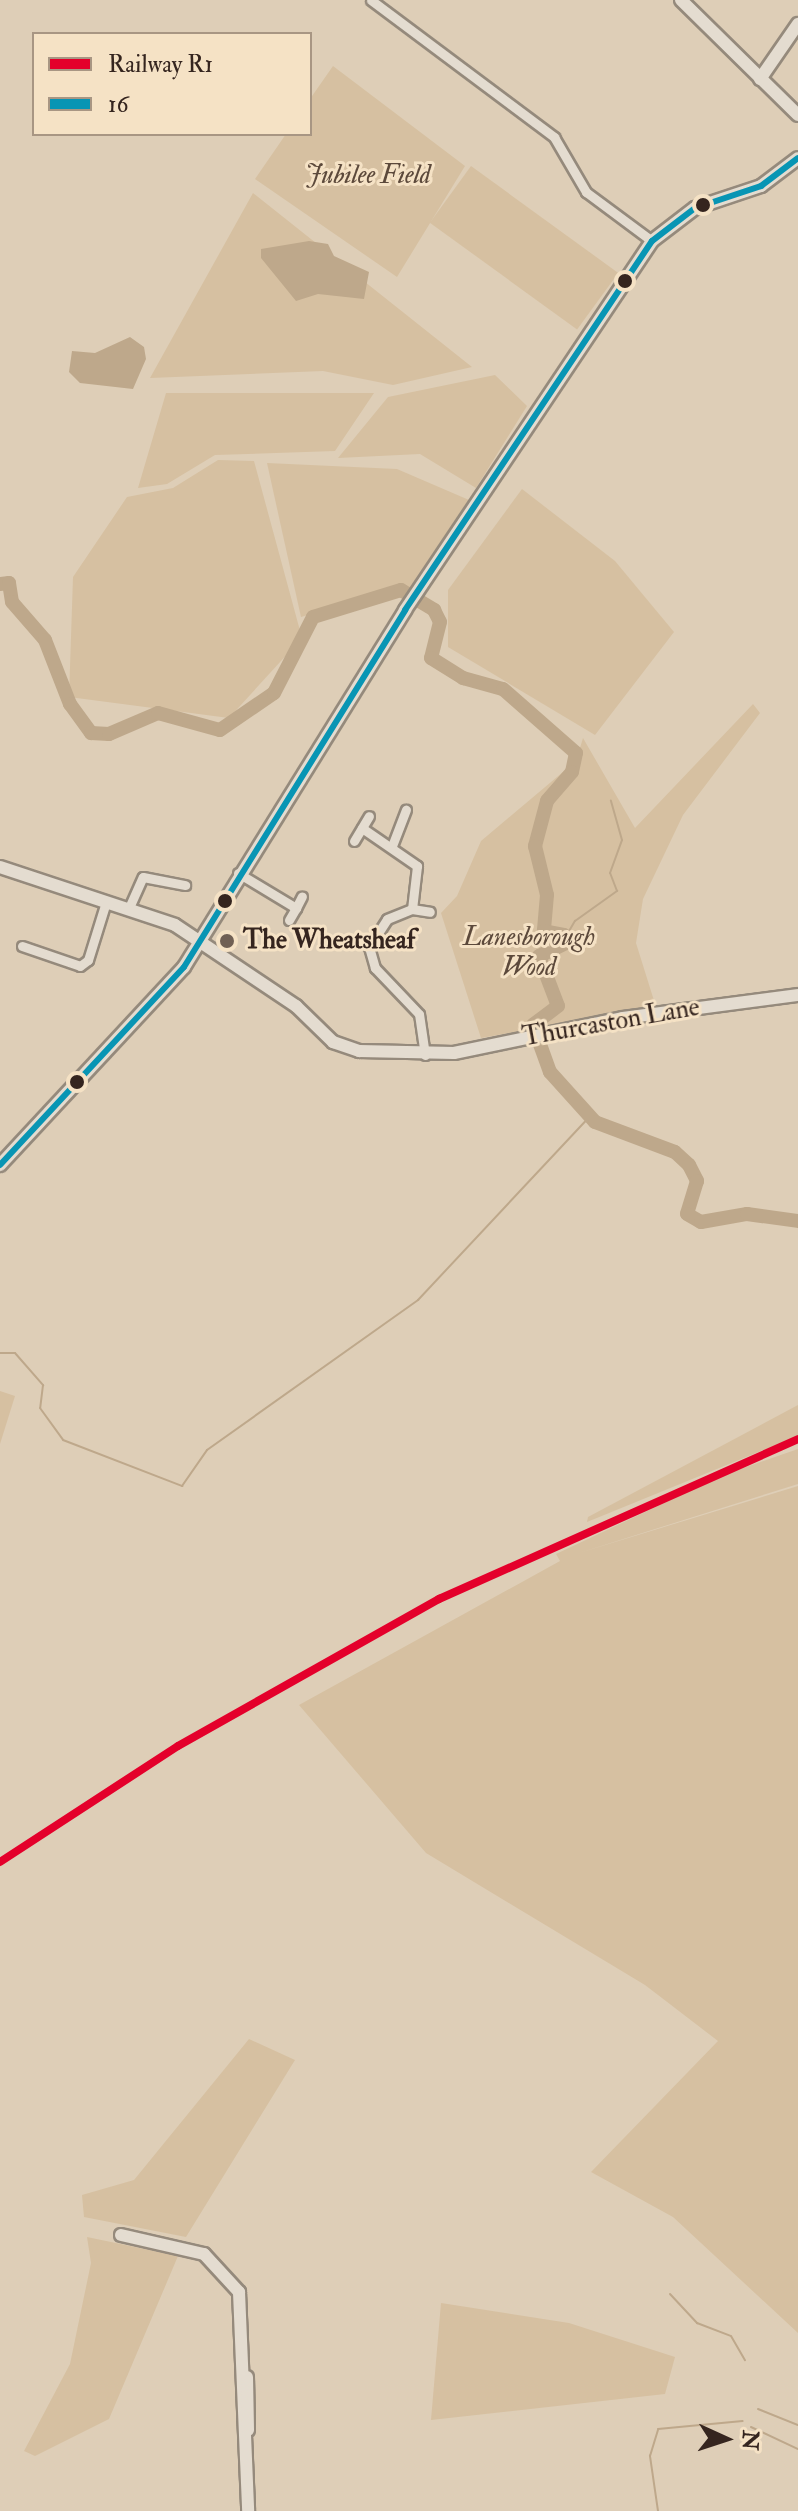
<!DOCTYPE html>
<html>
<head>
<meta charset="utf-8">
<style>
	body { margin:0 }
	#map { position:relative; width:798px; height:2511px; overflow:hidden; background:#deceb7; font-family:"IM FELL Double Pica",serif }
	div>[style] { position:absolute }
	.green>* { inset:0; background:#d6c0a1; transform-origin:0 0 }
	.water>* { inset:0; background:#bea88b }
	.stream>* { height:2px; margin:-1px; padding:0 1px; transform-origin:1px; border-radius:1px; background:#bea88b }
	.river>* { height:14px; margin:-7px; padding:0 7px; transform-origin:7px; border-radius:7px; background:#bea88b }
	.roads { filter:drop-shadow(2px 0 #958a7c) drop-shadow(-2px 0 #958a7c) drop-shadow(0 2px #958a7c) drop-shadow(0 -2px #958a7c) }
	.street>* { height:9px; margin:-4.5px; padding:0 4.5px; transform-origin:4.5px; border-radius:4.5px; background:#e4dcd0 }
	.secondary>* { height:12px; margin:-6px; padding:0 6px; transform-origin:6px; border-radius:6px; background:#e4dcd0 }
	.bus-1>* { height:6px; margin:-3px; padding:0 3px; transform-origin:3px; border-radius:3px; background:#0895b4 }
	.rail-1>* { height:8px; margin:-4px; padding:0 4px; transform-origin:4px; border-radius:4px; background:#e4002b }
	.dots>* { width:22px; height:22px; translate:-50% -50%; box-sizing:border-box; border:4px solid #f5e2c5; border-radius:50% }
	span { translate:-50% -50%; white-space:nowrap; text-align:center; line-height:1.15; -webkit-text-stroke:6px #f5e2c5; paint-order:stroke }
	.park-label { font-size:26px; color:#5c493b; font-style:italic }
	.poi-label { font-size:26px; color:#35251f; font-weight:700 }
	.left { translate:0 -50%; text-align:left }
	.street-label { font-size:26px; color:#35251f }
	.legend { position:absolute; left:32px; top:32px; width:280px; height:104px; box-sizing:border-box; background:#f5e2c5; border:2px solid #a89683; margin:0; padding:10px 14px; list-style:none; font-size:24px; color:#35251f }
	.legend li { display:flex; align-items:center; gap:16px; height:40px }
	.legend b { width:40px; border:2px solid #a89683 }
	.north { position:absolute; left:686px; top:2399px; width:80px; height:80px; -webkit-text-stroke:6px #f5e2c5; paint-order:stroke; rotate:93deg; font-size:22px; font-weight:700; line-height:32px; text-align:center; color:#35251f }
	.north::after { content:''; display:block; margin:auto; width:28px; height:36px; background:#35251f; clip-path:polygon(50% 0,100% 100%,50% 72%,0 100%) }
</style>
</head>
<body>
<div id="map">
	<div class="green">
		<i style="clip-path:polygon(333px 66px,465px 166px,397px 277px,255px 179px,286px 134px,310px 134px,310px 99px)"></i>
		<i style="left:471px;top:166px;width:182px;height:70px;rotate:36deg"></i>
		<i style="clip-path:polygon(253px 193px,472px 367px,393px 385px,323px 371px,150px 378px)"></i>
		<i style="clip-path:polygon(495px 375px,527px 406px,476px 488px,420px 454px,338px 458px,388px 397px)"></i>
		<i style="clip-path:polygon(166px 393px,374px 393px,335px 451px,215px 455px,167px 484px,138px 488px)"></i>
		<i style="clip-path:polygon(218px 460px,254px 461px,302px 638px,229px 718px,69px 697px,73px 577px,127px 497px,173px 488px)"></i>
		<i style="clip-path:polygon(267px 463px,397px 469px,469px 500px,413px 586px,301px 617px)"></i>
		<i style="clip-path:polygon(522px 489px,615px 561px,674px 632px,595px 735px,448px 647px,448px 590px)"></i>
		<i style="clip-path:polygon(753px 704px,760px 713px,683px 815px,643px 899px,636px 943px,656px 1007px,481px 1038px,441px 913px,457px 896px,481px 841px,576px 761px,583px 738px,635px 828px)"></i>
		<i style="clip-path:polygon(0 1391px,15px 1396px,0 1444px)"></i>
		<i style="clip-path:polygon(798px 1405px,798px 1436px,587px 1522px,588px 1517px)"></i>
		<i style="clip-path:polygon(798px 1449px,798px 1484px,579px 1553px,798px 1486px,798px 2333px,673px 2217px,591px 2172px,718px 2041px,645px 1985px,426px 1853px,299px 1705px,560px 1561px,556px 1554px,726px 1474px)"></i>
		<i style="clip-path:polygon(249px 2039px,295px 2060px,186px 2237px,84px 2217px,82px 2195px,134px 2180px)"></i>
		<i style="clip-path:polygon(87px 2237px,178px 2256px,109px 2419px,35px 2456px,24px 2451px,70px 2364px,91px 2263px)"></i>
		<i style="clip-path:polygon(441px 2303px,569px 2323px,675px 2357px,665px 2394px,431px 2420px)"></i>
	</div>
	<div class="water">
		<i style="clip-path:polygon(309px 241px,328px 244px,334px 256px,369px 272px,364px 299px,318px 294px,296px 301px,261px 258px,261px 249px)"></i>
		<i style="clip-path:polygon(130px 337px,144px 347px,146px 359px,133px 389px,80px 383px,69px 372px,72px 351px,95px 353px)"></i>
	</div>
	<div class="stream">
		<i style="left:565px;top:938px;width:20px;rotate:-60deg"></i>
		<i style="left:575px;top:921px;width:52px;rotate:-35.5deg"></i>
		<i style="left:617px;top:891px;width:19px;rotate:-111deg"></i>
		<i style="left:610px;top:873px;width:35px;rotate:-70deg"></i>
		<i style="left:622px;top:840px;width:41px;rotate:-105.8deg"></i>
		<i style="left:0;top:1353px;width:15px"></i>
		<i style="left:15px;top:1353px;width:43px;rotate:48.8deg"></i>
		<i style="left:43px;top:1385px;width:23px;rotate:97deg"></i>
		<i style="left:40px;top:1408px;width:39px;rotate:54deg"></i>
		<i style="left:63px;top:1440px;width:128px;rotate:21.1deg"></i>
		<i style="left:182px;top:1486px;width:44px;rotate:-55.2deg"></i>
		<i style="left:207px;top:1450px;width:259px;rotate:-35.4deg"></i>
		<i style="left:418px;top:1300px;width:250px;rotate:-46.9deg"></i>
		<i style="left:670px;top:2294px;width:40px;rotate:47deg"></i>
		<i style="left:697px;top:2323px;width:36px;rotate:21deg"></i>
		<i style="left:731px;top:2336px;width:28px;rotate:60deg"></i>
		<i style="left:758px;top:2409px;width:43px;rotate:21.8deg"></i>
		<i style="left:751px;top:2427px;width:52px;rotate:25.1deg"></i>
		<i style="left:658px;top:2511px;width:56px;rotate:-98.3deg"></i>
		<i style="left:650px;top:2456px;width:28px;rotate:-73deg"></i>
		<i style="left:658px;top:2429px;width:85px;rotate:-5.4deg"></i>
	</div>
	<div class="river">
		<i style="left:0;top:584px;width:9px;rotate:-6deg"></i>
		<i style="left:9px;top:583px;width:19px;rotate:81deg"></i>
		<i style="left:12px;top:602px;width:50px;rotate:49deg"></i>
		<i style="left:45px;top:640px;width:69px;rotate:68.7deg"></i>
		<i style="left:70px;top:704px;width:36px;rotate:54deg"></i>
		<i style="left:91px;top:733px;width:18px;rotate:3deg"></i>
		<i style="left:109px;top:734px;width:53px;rotate:-23.2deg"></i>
		<i style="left:158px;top:713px;width:64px;rotate:15.3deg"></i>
		<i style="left:220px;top:730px;width:65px;rotate:-34.4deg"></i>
		<i style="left:274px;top:693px;width:85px;rotate:-62.8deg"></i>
		<i style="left:313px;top:617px;width:92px;rotate:-17.1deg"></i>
		<i style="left:401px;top:590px;width:39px;rotate:31deg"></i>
		<i style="left:434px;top:610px;width:13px;rotate:63deg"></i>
		<i style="left:440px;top:622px;width:37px;rotate:104deg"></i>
		<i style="left:431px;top:658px;width:38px;rotate:32deg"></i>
		<i style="left:463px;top:678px;width:41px;rotate:15.4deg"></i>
		<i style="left:503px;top:689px;width:97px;rotate:41.2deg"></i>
		<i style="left:576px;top:753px;width:19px;rotate:102deg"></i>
		<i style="left:572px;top:772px;width:38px;rotate:131deg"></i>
		<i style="left:547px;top:801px;width:47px;rotate:104.9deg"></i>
		<i style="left:535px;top:846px;width:50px;rotate:76.2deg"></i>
		<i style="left:547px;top:895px;width:36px;rotate:95deg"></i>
		<i style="left:544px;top:931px;width:20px;rotate:11deg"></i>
		<i style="left:564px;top:935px;width:8px;rotate:76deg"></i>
		<i style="left:566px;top:943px;width:30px;rotate:154deg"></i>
		<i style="left:539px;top:956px;width:53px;rotate:69.2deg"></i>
		<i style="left:558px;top:1006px;width:31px;rotate:143deg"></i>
		<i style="left:533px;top:1025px;width:50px;rotate:70.1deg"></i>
		<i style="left:550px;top:1072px;width:67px;rotate:48deg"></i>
		<i style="left:595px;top:1122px;width:85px;rotate:20.6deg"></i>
		<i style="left:675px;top:1152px;width:19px;rotate:43deg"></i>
		<i style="left:689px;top:1165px;width:18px;rotate:63deg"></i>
		<i style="left:697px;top:1181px;width:34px;rotate:107deg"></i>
		<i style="left:687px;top:1214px;width:16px;rotate:30deg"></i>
		<i style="left:701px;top:1222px;width:47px;rotate:-9.9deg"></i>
		<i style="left:747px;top:1214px;width:51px;rotate:7.8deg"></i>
	</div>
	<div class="roads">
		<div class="street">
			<i style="left:371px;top:0;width:229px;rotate:36.8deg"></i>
			<i style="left:554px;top:137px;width:64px;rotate:59.8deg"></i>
			<i style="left:586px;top:192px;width:82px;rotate:36.6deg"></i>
			<i style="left:362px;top:828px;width:67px;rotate:34.6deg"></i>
			<i style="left:417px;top:866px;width:43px;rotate:96.6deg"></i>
			<i style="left:354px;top:841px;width:29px;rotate:-59deg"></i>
			<i style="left:392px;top:846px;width:39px;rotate:-69deg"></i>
			<i style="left:238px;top:873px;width:68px;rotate:31.1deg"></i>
			<i style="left:296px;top:908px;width:13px;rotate:-63deg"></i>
			<i style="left:128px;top:910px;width:36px;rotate:-66deg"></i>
			<i style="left:143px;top:877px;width:43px;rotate:10.8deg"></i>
			<i style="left:289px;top:920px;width:14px;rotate:-60deg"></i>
			<i style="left:22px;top:946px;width:61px;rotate:19deg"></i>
			<i style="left:80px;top:966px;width:10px;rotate:-37deg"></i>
			<i style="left:88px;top:960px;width:58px;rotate:-72.8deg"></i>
			<i style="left:425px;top:1055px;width:41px;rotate:-98.3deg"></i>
			<i style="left:419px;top:1014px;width:64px;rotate:-133.7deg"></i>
			<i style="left:375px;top:968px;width:22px;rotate:-106deg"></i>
			<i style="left:369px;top:947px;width:33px;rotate:-57deg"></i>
			<i style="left:387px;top:919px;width:27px;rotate:-22deg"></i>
			<i style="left:412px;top:909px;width:18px;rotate:9deg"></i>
		</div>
		<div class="secondary">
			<i style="left:681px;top:0;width:164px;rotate:44.5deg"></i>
			<i style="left:760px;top:79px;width:67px;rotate:-55.4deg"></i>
			<i style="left:0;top:867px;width:184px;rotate:18.3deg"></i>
			<i style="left:175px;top:925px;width:146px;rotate:33.8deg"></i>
			<i style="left:296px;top:1006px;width:52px;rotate:44.2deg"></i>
			<i style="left:333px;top:1042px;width:28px;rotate:19deg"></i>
			<i style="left:359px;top:1051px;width:95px;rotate:1.2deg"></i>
			<i style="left:454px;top:1053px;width:173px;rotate:-11.7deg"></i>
			<i style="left:623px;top:1018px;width:177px;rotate:-7.5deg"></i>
			<i style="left:0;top:1165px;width:270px;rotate:-47.1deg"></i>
			<i style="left:184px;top:967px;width:420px;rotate:-58.2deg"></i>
			<i style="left:405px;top:610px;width:444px;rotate:-56.2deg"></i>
			<i style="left:652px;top:241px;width:54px;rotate:-37.5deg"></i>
			<i style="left:695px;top:208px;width:70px;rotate:-18.4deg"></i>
			<i style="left:761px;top:186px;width:46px;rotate:-37.1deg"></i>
			<i style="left:121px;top:2235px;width:85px;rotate:12.9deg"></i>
			<i style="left:204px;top:2254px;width:52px;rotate:47.4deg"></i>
			<i style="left:239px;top:2292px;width:219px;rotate:87.6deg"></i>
			<i style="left:247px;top:2377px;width:53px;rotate:88.9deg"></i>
		</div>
	</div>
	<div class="bus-1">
		<i style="left:0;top:1165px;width:270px;rotate:-47.1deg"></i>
		<i style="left:184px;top:967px;width:420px;rotate:-58.2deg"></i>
		<i style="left:405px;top:610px;width:444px;rotate:-56.2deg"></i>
		<i style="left:652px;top:241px;width:54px;rotate:-37.5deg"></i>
		<i style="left:695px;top:208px;width:70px;rotate:-18.4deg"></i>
		<i style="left:761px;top:186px;width:46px;rotate:-37.1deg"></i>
	</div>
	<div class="rail-1">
		<i style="left:0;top:1862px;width:212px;rotate:-33.1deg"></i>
		<i style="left:178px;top:1746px;width:300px;rotate:-29.4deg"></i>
		<i style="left:439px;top:1599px;width:393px;rotate:-24deg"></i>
	</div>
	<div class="dots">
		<i style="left:703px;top:205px;background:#35251f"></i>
		<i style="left:625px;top:281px;background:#35251f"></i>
		<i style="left:225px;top:901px;background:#35251f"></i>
		<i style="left:227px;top:941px;background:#706054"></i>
		<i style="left:77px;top:1082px;background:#35251f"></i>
	</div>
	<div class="park-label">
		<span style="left:368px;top:176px">Jubilee Field</span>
		<span style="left:529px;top:953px">Lanesborough<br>Wood</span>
	</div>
	<div class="poi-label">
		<span class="left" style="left:243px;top:941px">The Wheatsheaf</span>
	</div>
	<div class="street-label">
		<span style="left:611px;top:1023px;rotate:-10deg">Thurcaston Lane</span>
	</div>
	<ul class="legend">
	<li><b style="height:10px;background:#e4002b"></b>Railway R1</li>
	<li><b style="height:10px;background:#0895b4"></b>16</li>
	</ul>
	<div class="north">N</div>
</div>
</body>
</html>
